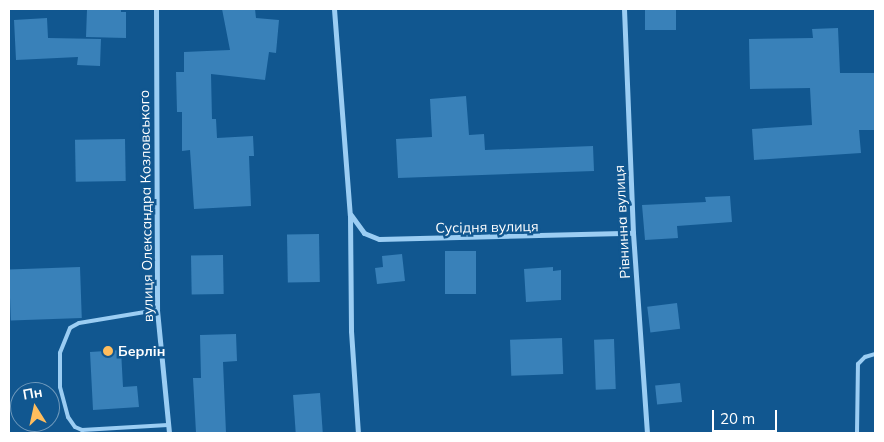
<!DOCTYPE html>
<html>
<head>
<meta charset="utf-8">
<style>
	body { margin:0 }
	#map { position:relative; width:884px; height:442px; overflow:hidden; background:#115790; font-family:Mulish,sans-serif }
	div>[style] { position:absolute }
	.building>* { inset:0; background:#3981b9; transform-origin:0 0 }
	.lane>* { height:4px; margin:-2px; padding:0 2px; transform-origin:2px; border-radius:2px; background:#9bcdf3 }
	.street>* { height:5px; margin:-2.5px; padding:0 2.5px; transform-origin:2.5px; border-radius:2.5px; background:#9bcdf3 }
	.dots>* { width:14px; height:14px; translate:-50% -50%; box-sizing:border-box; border:2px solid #115790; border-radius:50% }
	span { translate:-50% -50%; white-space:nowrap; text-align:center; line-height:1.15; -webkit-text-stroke:5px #115790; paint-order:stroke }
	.street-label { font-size:14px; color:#fff }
	.poi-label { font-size:14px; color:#fff; font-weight:700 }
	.left { translate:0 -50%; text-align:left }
	.frame { position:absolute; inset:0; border:10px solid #fff; pointer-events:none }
	.north { position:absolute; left:10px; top:382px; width:50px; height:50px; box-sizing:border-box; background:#115790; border:1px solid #709abc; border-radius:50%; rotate:350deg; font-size:14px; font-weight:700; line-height:20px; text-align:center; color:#fff }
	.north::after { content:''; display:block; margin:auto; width:18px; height:22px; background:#ffbd5d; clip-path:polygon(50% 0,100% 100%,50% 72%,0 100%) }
	.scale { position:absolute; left:712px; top:410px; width:65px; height:22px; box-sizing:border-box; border:2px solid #fff; border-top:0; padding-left:6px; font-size:15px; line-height:18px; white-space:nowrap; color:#fff; -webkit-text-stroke:4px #115790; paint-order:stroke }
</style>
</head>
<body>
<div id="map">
	<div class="building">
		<i style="clip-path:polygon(87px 9px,121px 9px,121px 12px,126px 12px,126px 38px,86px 37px)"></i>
		<i style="clip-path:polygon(222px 9px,255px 9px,256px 18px,279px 20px,276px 53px,269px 52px,265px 80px,211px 74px,212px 119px,216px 119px,217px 138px,253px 136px,254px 156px,249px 156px,251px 206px,194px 209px,190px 150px,182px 151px,182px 112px,177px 112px,176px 72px,184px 72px,184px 52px,230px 50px)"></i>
		<i style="left:645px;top:9px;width:31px;height:21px"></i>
		<i style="clip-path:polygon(47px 18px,48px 38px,101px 39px,100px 66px,77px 65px,78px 57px,16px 60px,14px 20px)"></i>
		<i style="clip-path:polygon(838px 28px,840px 73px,875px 73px,875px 130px,859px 130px,861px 153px,754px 160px,752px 129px,812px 125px,810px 88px,750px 89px,749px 39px,813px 38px,812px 29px)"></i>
		<i style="clip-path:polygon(466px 96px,469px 135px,484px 134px,485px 150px,593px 146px,594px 171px,398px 178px,396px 139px,432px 137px,430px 99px)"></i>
		<i style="left:125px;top:139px;width:42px;height:50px;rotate:89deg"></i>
		<i style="clip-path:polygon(730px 196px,732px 222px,677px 226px,678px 238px,645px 240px,642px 205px,706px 202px,705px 197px)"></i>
		<i style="left:319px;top:234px;width:48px;height:32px;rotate:89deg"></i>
		<i style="left:445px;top:251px;width:31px;height:43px"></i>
		<i style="clip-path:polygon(402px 254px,405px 281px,377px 284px,375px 268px,383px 267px,382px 256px)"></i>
		<i style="left:223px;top:255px;width:39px;height:32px;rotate:89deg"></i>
		<i style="left:80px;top:267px;width:51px;height:71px;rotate:88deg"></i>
		<i style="clip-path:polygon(553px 267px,553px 271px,561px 270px,561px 300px,526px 302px,524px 269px)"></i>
		<i style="left:677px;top:303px;width:26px;height:30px;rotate:83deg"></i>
		<i style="clip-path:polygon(236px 334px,237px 361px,223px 362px,226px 433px,196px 433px,193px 378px,201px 378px,200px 335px)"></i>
		<i style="left:562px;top:338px;width:36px;height:52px;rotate:88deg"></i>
		<i style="left:614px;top:339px;width:50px;height:20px;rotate:88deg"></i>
		<i style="clip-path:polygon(121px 350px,123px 387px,137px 386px,139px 407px,93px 410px,90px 352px)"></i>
		<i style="left:680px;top:383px;width:19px;height:25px;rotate:84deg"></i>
		<i style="left:320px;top:393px;width:40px;height:27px;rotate:86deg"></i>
	</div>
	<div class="lane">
		<i style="left:157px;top:310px;width:79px;rotate:170.5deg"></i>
		<i style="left:79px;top:323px;width:10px;rotate:151deg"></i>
		<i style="left:70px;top:328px;width:27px;rotate:112deg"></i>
		<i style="left:60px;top:353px;width:34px;rotate:90deg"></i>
		<i style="left:60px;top:387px;width:31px;rotate:75deg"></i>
		<i style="left:68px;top:417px;width:12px;rotate:55deg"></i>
		<i style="left:75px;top:427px;width:8px;rotate:23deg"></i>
		<i style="left:82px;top:430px;width:86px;rotate:-3.3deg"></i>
		<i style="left:857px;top:433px;width:69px;rotate:-89.2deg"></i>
		<i style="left:858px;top:364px;width:10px;rotate:-45deg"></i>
		<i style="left:865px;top:357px;width:10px;rotate:-17deg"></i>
	</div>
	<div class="street">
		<i style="left:156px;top:9px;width:301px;rotate:89.8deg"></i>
		<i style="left:157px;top:310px;width:124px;rotate:84.4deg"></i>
		<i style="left:334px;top:9px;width:207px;rotate:85.6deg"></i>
		<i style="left:350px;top:215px;width:116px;rotate:89.5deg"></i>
		<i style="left:351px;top:331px;width:102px;rotate:86.1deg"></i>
		<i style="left:624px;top:9px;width:224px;rotate:87.7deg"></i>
		<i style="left:633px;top:233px;width:200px;rotate:86deg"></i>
		<i style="left:351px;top:215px;width:22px;rotate:54deg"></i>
		<i style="left:364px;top:233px;width:16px;rotate:22deg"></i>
		<i style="left:379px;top:239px;width:254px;rotate:-1.4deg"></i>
	</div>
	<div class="dots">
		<i style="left:108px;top:351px;background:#ffbd5d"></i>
	</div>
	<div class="street-label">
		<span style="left:146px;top:206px;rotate:-91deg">вулиця Олександра Козловського</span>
		<span style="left:622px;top:222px;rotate:-93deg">Рівнинна вулиця</span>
		<span style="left:487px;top:227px;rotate:-1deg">Сусідня вулиця</span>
	</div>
	<div class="poi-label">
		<span class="left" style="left:118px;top:351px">Берлін</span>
	</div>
	<div class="frame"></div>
	<div class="north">Пн</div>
	<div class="scale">20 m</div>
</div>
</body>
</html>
